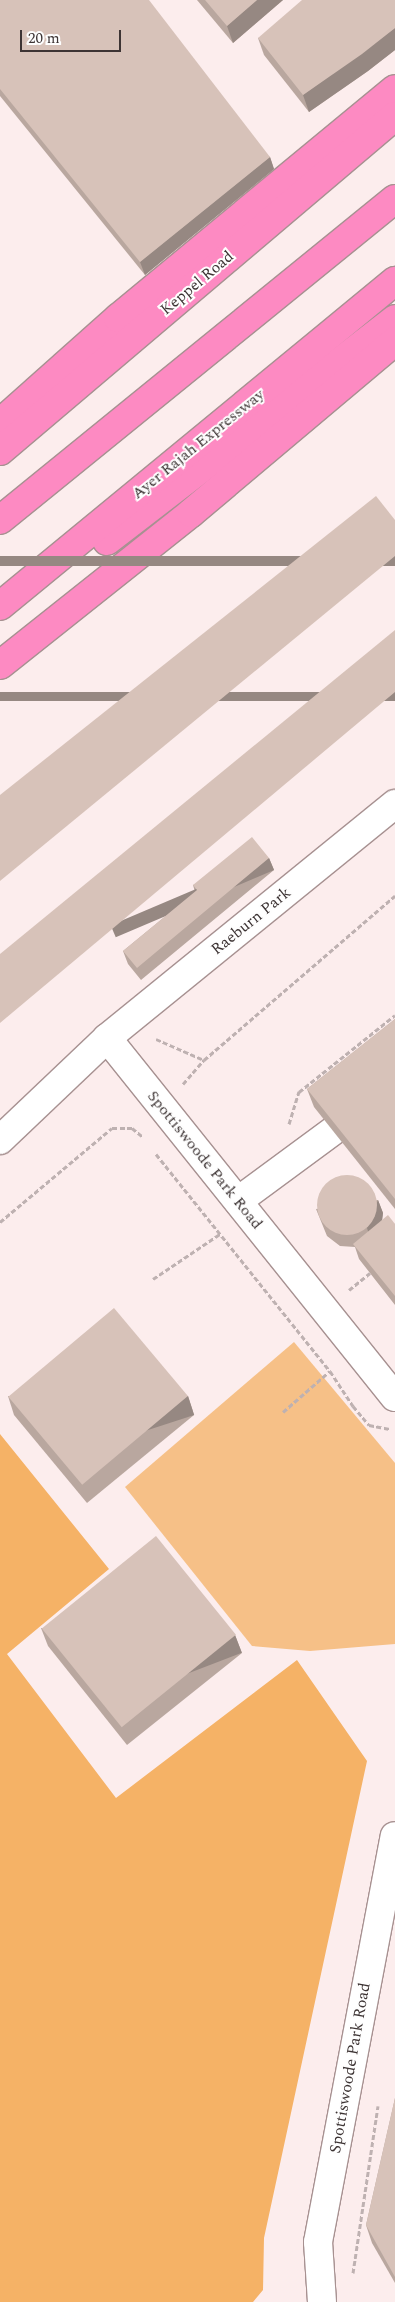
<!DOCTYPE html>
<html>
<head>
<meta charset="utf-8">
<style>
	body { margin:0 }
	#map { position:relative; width:395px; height:2302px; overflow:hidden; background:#fceded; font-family:Spectral,serif }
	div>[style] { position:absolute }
	.green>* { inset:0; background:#f6c087 }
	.forest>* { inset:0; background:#f5b266 }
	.path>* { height:3px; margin-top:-1.5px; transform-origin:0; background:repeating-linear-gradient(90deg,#beb1b1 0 5px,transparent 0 7.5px) }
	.roads { filter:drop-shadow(1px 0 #a79191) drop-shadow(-1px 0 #a79191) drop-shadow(0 1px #a79191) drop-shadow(0 -1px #a79191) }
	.minor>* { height:28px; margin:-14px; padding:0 14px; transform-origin:14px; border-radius:14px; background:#fff }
	.highway>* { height:28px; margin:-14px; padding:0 14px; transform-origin:14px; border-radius:14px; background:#fd8ac2 }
	.wall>* { inset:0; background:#b9a79f }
	.shaded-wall>* { inset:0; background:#968882; transform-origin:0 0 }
	.building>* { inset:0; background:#d7c2b9; transform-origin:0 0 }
	.round { border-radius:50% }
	span { translate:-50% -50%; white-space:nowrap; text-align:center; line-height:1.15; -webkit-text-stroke:4px #fefefe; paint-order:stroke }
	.street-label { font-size:16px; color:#3d3434 }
	.scale { position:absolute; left:20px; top:30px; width:101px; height:22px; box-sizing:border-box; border:2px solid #3d3434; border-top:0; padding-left:6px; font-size:15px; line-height:18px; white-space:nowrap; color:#3d3434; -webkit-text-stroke:4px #fefefe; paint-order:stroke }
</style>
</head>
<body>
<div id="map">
	<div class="green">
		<i style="clip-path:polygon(294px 1342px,395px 1463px,395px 1644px,310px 1651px,252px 1646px,125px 1487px)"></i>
	</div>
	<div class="forest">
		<i style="clip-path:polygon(0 1434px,109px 1569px,7px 1654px,116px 1798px,297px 1660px,367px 1761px,264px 2238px,263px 2290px,253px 2302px,0 2302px)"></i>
	</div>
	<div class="path">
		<i style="left:156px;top:1039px;width:52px;rotate:23.6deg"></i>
		<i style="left:204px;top:1060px;width:252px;rotate:-40.7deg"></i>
		<i style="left:183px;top:1084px;width:32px;rotate:-49deg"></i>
		<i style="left:289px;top:1124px;width:34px;rotate:-73deg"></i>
		<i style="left:299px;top:1092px;width:123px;rotate:-38.7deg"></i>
		<i style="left:156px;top:1154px;width:278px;rotate:51.3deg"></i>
		<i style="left:330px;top:1371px;width:42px;rotate:56.7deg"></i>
		<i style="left:353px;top:1406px;width:25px;rotate:50deg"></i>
		<i style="left:369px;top:1425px;width:21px;rotate:11deg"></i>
		<i style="left:0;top:1222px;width:146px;rotate:-40deg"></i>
		<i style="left:112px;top:1128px;width:20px"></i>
		<i style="left:132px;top:1128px;width:14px;rotate:39deg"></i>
		<i style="left:153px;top:1279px;width:81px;rotate:-33.9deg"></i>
		<i style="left:349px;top:1290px;width:27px;rotate:-39deg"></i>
		<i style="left:283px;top:1412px;width:62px;rotate:-41.1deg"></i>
		<i style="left:353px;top:2273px;width:169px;rotate:-81.5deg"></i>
	</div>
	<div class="roads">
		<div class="minor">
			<i style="left:107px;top:1038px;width:460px;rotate:51.3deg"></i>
			<i style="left:0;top:1140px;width:148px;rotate:-43.6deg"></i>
			<i style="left:107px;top:1038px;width:371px;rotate:-39.1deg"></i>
			<i style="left:238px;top:1201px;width:118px;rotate:-36.4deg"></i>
			<i style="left:322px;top:2302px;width:60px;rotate:-93.8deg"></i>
			<i style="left:318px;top:2242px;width:413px;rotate:-79.3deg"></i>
		</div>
		<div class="highway">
			<i style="left:0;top:423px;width:158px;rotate:-41.7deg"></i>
			<i style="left:118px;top:318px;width:359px;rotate:-39.6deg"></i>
			<i style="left:0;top:451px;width:518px;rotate:-40.3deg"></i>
			<i style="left:0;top:520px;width:509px;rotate:-39.1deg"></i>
			<i style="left:107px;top:541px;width:364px;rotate:-37.6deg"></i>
			<i style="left:0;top:606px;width:512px;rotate:-39.45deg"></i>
			<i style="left:0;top:665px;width:244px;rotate:-38.5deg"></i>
			<i style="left:191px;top:513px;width:267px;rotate:-40.1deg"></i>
		</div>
	</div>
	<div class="wall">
		<i style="clip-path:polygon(0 0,270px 157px,274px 169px,145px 275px,0 96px)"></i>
		<i style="clip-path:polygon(197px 0,283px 0,233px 43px)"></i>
		<i style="clip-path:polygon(395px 0,395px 50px,368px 71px,309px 112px,264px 55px,258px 38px)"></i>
		<i style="clip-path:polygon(269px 858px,274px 870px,141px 980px,128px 964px,123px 951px,195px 892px,193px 885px)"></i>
		<i style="clip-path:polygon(395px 1019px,395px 1209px,314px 1107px,307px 1089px)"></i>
		<i style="clip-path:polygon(378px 1200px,383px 1213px,382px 1221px,395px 1224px,395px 1305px,359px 1259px,355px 1247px,340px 1246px,327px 1236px,316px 1209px)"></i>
		<i style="clip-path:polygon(8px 1396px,188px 1396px,194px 1415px,87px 1503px,14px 1415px)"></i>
		<i style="clip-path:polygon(41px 1628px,235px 1635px,242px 1653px,127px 1745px,48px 1646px)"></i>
		<i style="clip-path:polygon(395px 2098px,395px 2283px,372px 2243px,366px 2225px)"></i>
	</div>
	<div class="shaded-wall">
		<i style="clip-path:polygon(257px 0,283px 0,233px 43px,227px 26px)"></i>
		<i style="clip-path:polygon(395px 28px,395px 50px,368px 71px,309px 112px,303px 95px)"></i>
		<i style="clip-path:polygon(270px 157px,274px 169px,145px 275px,140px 262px)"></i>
		<i style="left:395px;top:556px;width:10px;height:512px;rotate:90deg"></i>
		<i style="left:395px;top:692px;width:9px;height:515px;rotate:90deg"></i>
		<i style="left:269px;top:858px;width:13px;height:172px;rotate:67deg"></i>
		<i style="clip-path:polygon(378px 1200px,383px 1213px,381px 1228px,371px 1241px,367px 1228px)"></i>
		<i style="left:188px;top:1396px;width:20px;height:139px;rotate:72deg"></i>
		<i style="left:235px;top:1635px;width:19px;height:147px;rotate:69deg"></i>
	</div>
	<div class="building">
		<i style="clip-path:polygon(0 0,149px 0,270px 157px,140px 262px,0 89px)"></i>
		<i style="clip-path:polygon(205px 0,257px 0,227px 26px)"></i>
		<i style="clip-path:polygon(302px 0,395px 0,395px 28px,362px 54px,303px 95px,258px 38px)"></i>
		<i style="clip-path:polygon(376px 496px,395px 520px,395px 556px,0 881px,0 795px)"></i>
		<i style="clip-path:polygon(395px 630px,395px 692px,0 1023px,0 954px)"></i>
		<i style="clip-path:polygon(252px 837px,269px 858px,137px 968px,123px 951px,197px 890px,193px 885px)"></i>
		<i style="clip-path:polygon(395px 1019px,395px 1199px,307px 1089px)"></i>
		<i class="round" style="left:317px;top:1175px;width:60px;height:60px"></i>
		<i style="clip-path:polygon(388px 1215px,395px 1224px,395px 1296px,353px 1244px)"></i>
		<i style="left:114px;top:1308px;width:115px;height:138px;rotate:50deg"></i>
		<i style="left:156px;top:1536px;width:127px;height:147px;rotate:51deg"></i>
		<i style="clip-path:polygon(395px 2098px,395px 2277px,366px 2225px)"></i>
	</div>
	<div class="street-label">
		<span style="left:197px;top:283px;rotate:-40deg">Keppel Road</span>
		<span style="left:198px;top:444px;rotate:-39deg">Ayer Rajah Expressway</span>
		<span style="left:251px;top:921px;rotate:-39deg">Raeburn Park</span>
		<span style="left:205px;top:1160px;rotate:51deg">Spottiswoode Park Road</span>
		<span style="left:350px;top:2068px;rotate:-80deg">Spottiswoode Park Road</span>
	</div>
	<div class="scale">20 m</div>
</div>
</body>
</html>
